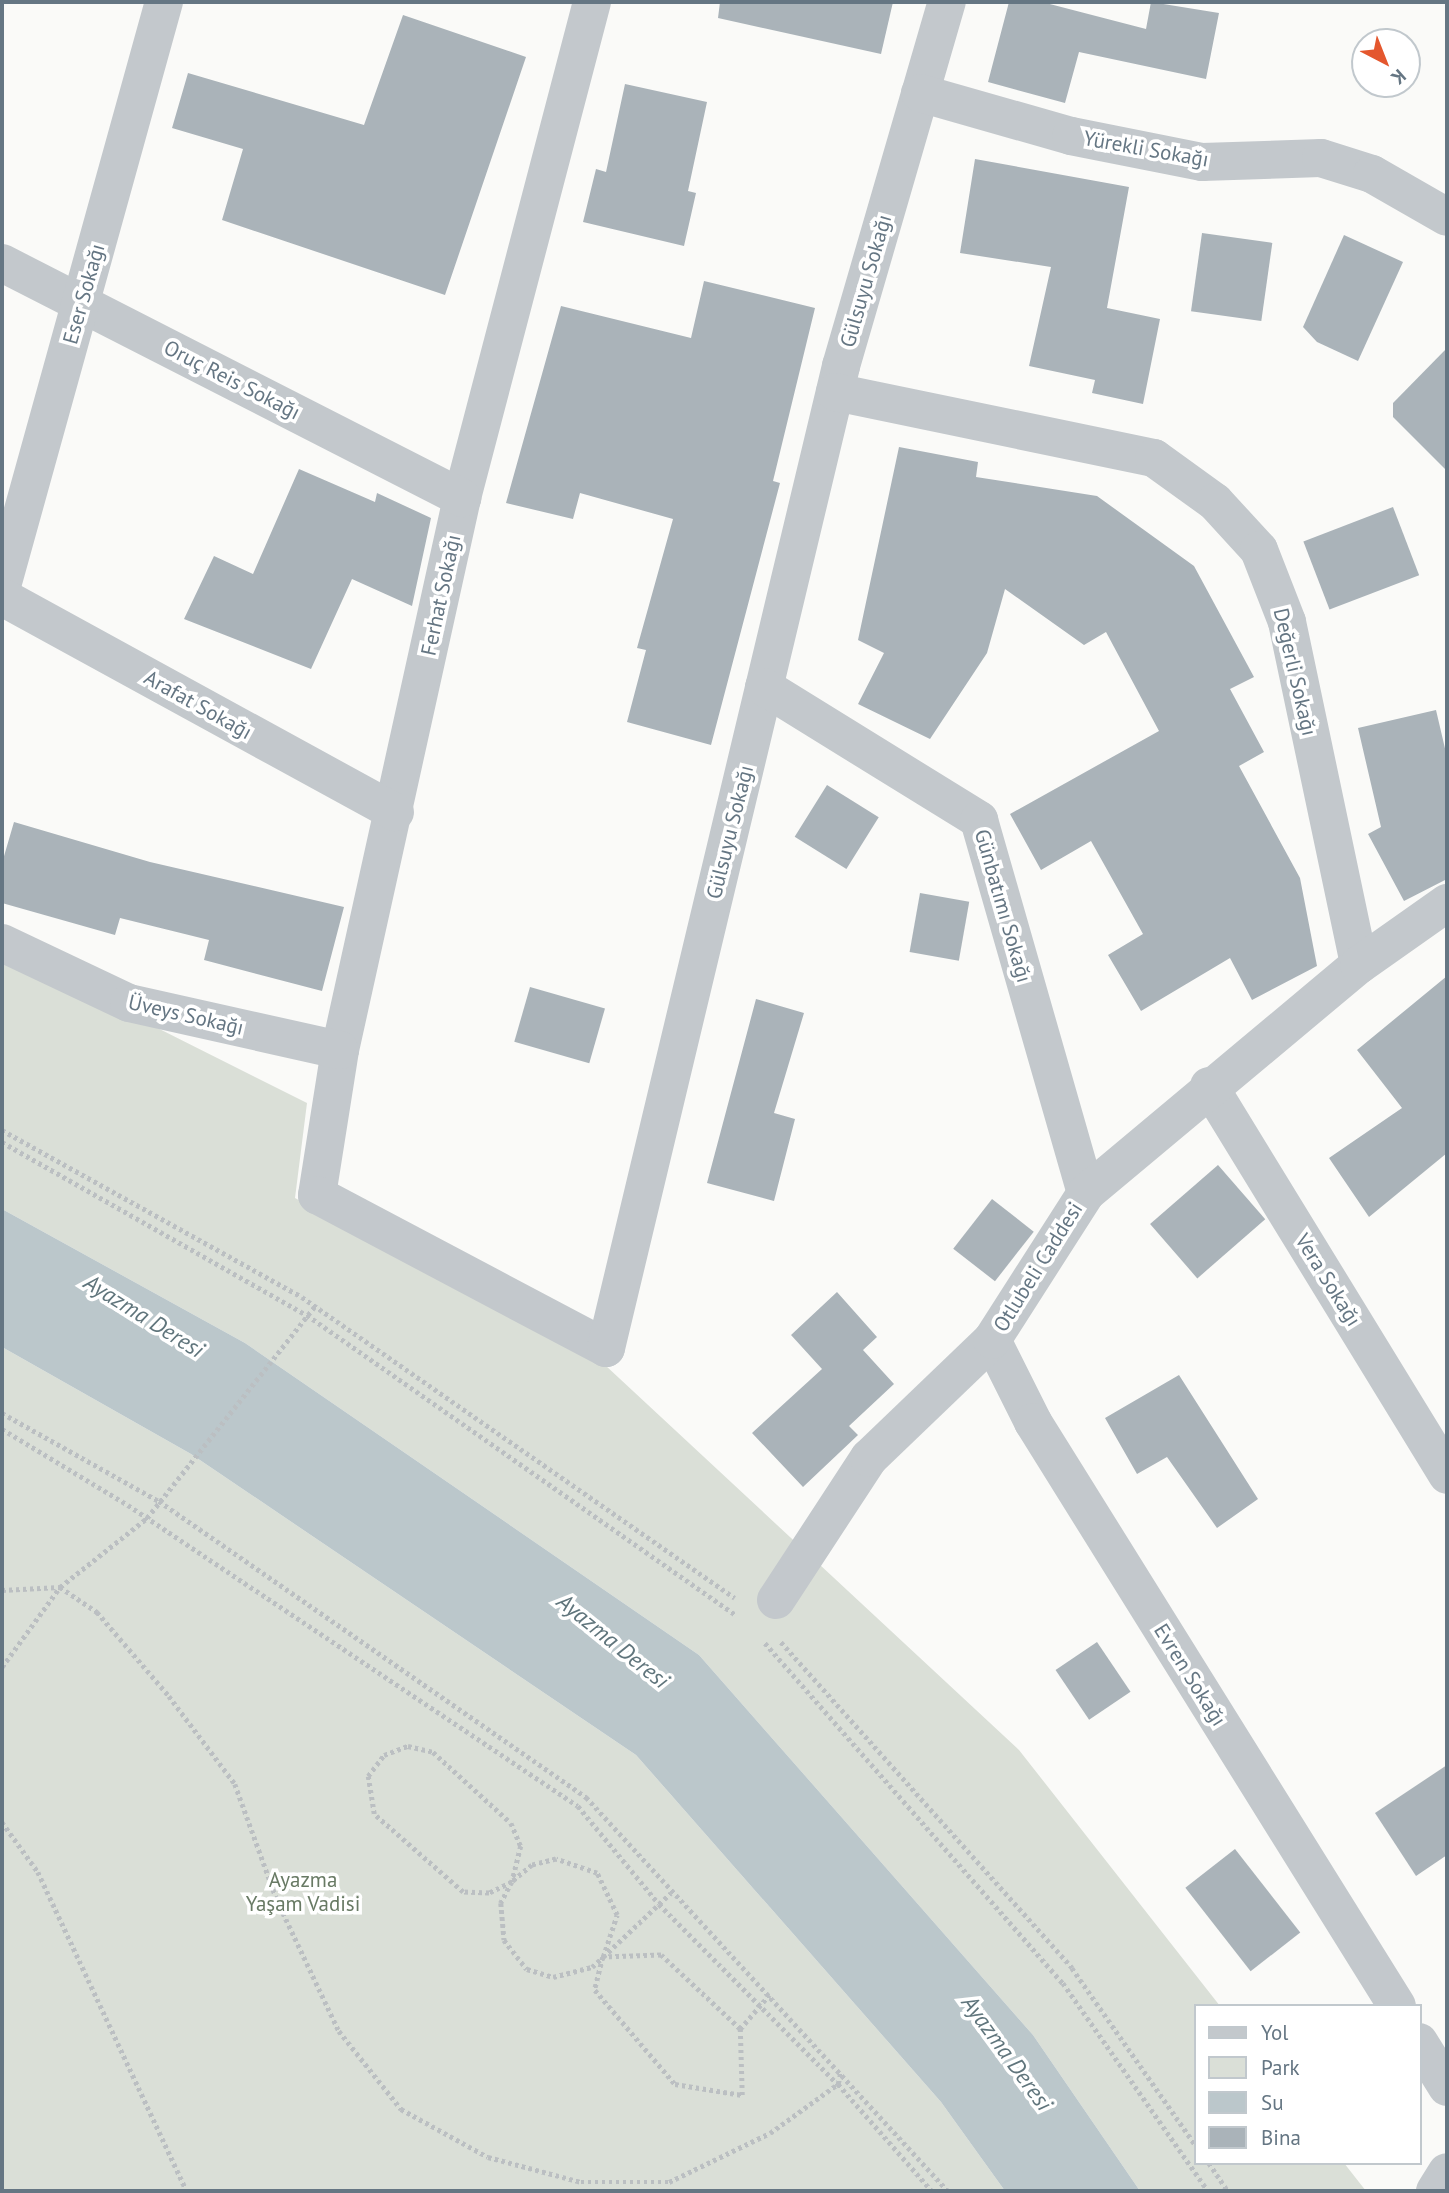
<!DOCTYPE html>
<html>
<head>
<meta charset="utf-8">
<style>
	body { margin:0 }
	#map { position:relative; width:1449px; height:2193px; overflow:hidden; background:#fafaf8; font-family:"PT Sans",sans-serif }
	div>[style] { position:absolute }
	.green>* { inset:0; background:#dadfd7 }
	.water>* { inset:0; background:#bbc7cb }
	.building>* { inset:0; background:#aab3b9; transform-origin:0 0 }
	.path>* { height:4.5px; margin-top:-2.25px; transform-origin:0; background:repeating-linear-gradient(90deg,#bbbfc2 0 3.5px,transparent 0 7px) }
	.minor>* { height:38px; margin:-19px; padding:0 19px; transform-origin:19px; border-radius:19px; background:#c3c8cc }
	span { translate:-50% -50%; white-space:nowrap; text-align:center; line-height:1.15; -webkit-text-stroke:7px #fff; paint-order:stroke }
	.street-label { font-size:21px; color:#657683 }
	.park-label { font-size:21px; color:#687a64 }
	.water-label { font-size:23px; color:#60757c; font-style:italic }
	.frame { position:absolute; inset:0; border:4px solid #657683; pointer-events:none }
	.legend { position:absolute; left:1194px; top:2004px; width:228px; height:161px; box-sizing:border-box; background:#fff; border:2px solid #c1c8cd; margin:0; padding:9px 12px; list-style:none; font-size:21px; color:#657683 }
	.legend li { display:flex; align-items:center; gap:14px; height:35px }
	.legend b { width:35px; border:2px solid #c1c8cd }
	.north { position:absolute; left:1351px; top:28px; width:70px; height:70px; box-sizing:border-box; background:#fff; border:2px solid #c1c8cd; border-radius:50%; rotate:138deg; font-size:19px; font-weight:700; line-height:28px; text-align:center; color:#657683 }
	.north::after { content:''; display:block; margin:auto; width:24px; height:32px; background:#e4572e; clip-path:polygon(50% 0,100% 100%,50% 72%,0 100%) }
</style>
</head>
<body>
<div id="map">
	<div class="green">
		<i style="clip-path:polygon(2px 950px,307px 1103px,295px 1198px,605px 1365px,1019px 1750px,1220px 2006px,1195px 2006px,1195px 2163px,1344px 2163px,1366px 2191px,1140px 2191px,1033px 2035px,699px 1655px,245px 1343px,2px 1209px)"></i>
		<i style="clip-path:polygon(2px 1347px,191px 1454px,636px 1755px,941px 2102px,1005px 2191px,2px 2191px)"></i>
	</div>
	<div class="water">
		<i style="clip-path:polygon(2px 1209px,245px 1343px,699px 1655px,1033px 2035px,1140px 2191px,1005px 2191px,941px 2102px,636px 1755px,191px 1454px,2px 1347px)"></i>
	</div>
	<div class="building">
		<i style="clip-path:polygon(720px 2px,893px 2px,881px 54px,718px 18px)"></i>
		<i style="clip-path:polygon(1009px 2px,1042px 2px,1146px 29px,1151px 2px,1219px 13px,1206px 79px,1079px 52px,1065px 103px,988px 82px)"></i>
		<i style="clip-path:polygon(403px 15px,526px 57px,445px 295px,222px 220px,243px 149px,172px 128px,188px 73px,364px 125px)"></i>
		<i style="clip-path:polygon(625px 84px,707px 102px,688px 191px,696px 193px,684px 246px,583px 222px,596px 169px,606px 172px)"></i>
		<i style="clip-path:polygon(975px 159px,1129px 187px,1107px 308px,1160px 319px,1143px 404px,1092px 393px,1095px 380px,1029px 366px,1051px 267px,960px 253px)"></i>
		<i style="left:1202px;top:233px;width:71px;height:79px;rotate:8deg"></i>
		<i style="clip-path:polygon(1344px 235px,1403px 262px,1358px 361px,1317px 342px,1303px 327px)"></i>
		<i style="clip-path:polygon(704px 281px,815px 308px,773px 481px,780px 483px,711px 745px,627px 722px,646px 650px,637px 648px,673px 519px,580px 493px,573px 519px,506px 503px,561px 306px,691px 338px)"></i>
		<i style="clip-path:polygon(1447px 348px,1447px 471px,1393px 417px,1393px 403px)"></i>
		<i style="clip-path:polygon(899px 447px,978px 462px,976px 477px,1097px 496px,1194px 566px,1254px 677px,1230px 689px,1264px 752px,1239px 766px,1300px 878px,1317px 966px,1252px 1000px,1230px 958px,1141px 1011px,1108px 955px,1143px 934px,1091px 841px,1041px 870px,1010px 814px,1159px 731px,1106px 632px,1084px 645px,1005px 589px,987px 653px,930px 739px,858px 704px,884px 653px,858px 640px)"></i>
		<i style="clip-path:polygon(299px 469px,375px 502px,377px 493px,431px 518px,412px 606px,352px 579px,311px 669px,184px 619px,214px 556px,253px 574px)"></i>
		<i style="left:1393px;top:507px;width:73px;height:96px;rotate:69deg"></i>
		<i style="clip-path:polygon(1436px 710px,1447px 757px,1447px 879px,1404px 901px,1368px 834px,1381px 827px,1358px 728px)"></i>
		<i style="left:827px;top:785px;width:61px;height:61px;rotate:32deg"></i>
		<i style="clip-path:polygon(14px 822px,150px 862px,344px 907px,322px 991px,204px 960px,209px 940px,120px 918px,115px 935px,2px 903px,2px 863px)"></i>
		<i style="left:920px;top:893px;width:50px;height:60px;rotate:10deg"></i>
		<i style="clip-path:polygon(1447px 976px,1447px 1153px,1369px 1217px,1329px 1158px,1402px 1108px,1357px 1050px)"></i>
		<i style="left:530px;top:987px;width:78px;height:57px;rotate:16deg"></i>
		<i style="clip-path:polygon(756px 999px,804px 1013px,774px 1113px,795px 1119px,774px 1201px,707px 1183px)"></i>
		<i style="left:1218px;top:1165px;width:72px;height:90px;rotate:49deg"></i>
		<i style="left:992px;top:1199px;width:53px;height:63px;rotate:38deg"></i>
		<i style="clip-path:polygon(837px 1292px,877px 1337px,863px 1350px,894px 1384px,849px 1426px,858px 1435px,803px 1487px,752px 1433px,822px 1369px,791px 1335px)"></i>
		<i style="clip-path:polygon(1179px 1375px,1258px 1499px,1217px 1528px,1167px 1457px,1137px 1474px,1105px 1418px)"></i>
		<i style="left:1097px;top:1642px;width:60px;height:50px;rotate:56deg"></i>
		<i style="clip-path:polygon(1447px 1765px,1447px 1855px,1416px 1876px,1375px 1813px)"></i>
		<i style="left:1235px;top:1849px;width:106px;height:63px;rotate:52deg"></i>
	</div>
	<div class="path">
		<i style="left:2px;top:1130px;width:343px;rotate:29.1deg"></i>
		<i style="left:302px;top:1297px;width:527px;rotate:34.81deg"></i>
		<i style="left:2px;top:1142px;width:351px;rotate:29.6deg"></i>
		<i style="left:307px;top:1315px;width:523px;rotate:34.97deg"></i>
		<i style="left:2px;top:1413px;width:180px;rotate:29.3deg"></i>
		<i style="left:159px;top:1501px;width:520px;rotate:34.73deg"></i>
		<i style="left:586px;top:1797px;width:535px;rotate:47.42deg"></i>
		<i style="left:2px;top:1429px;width:147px;rotate:31.1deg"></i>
		<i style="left:128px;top:1505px;width:541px;rotate:33.78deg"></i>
		<i style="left:578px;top:1806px;width:127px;rotate:50.4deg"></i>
		<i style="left:659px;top:1904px;width:254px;rotate:45.2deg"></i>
		<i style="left:838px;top:2084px;width:142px;rotate:48.7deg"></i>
		<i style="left:2px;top:1590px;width:58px;rotate:-3deg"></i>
		<i style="left:60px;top:1587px;width:45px;rotate:34deg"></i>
		<i style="left:97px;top:1612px;width:111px;rotate:49.4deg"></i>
		<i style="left:169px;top:1696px;width:110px;rotate:53.1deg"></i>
		<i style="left:235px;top:1784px;width:123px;rotate:70.1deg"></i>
		<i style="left:277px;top:1900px;width:145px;rotate:64.7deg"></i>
		<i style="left:339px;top:2031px;width:100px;rotate:51.5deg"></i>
		<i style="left:401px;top:2109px;width:99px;rotate:28.9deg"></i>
		<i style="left:488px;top:2157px;width:96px;rotate:15deg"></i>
		<i style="left:581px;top:2182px;width:88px"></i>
		<i style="left:669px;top:2182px;width:112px;rotate:-25.9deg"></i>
		<i style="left:770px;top:2133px;width:84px;rotate:-35.8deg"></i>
		<i style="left:838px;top:2084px;width:13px;rotate:-77deg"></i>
		<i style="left:781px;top:1642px;width:437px;rotate:48.2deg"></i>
		<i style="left:1072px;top:1968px;width:215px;rotate:55.1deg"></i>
		<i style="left:765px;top:1643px;width:452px;rotate:48.8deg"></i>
		<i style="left:1063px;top:1983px;width:254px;rotate:55.1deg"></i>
		<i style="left:2px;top:1667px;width:99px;rotate:-54.1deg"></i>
		<i style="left:60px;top:1587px;width:111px;rotate:-38.4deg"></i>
		<i style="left:147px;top:1518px;width:270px;rotate:-51.6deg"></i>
		<i style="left:408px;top:1746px;width:26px;rotate:13deg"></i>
		<i style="left:433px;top:1752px;width:105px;rotate:42.3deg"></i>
		<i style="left:511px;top:1823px;width:25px;rotate:67deg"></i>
		<i style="left:521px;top:1846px;width:37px;rotate:104deg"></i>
		<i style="left:512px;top:1882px;width:25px;rotate:154deg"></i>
		<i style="left:489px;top:1893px;width:26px;rotate:-178deg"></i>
		<i style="left:463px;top:1892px;width:118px;rotate:-138.8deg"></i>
		<i style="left:374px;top:1814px;width:38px;rotate:-99deg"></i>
		<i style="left:368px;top:1776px;width:26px;rotate:-53deg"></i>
		<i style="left:384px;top:1755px;width:26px;rotate:-21deg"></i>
		<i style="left:2px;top:1822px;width:62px;rotate:54.2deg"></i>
		<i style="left:38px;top:1872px;width:352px;rotate:65deg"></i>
		<i style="left:603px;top:1957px;width:44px;rotate:-71.6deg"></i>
		<i style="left:617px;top:1915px;width:47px;rotate:-115.5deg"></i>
		<i style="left:597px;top:1873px;width:43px;rotate:-161.1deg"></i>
		<i style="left:556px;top:1859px;width:25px;rotate:166deg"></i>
		<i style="left:532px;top:1865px;width:26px;rotate:140deg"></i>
		<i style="left:512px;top:1882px;width:24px;rotate:118deg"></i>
		<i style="left:501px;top:1903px;width:37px;rotate:85deg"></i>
		<i style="left:504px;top:1940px;width:37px;rotate:52deg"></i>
		<i style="left:527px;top:1969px;width:27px;rotate:17deg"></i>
		<i style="left:553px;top:1977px;width:40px;rotate:-14.4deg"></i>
		<i style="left:592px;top:1967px;width:15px;rotate:-42deg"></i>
		<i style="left:603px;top:1957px;width:77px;rotate:-43.4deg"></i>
		<i style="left:659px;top:1904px;width:16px;rotate:-43deg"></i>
		<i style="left:740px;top:2029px;width:108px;rotate:-136.9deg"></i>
		<i style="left:661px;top:1955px;width:58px;rotate:178deg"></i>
		<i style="left:603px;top:1957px;width:34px;rotate:104deg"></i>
		<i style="left:595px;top:1990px;width:123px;rotate:49.6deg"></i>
		<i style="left:675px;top:2084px;width:68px;rotate:9.3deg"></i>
		<i style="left:742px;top:2095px;width:66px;rotate:-91.7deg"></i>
		<i style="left:740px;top:2029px;width:45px;rotate:-49.5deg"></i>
		<i style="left:1209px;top:2163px;width:34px;rotate:56deg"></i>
	</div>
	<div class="minor">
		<i style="left:592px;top:2px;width:513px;rotate:104.69deg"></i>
		<i style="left:462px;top:498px;width:565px;rotate:102.46deg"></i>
		<i style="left:340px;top:1050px;width:147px;rotate:99deg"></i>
		<i style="left:317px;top:1195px;width:327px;rotate:27.9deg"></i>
		<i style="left:606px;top:1348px;width:1010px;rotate:-76.54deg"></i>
		<i style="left:841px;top:366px;width:379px;rotate:-73.8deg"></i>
		<i style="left:920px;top:93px;width:157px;rotate:15.9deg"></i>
		<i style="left:1071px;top:136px;width:134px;rotate:11.2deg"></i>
		<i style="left:1202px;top:162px;width:119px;rotate:-1.9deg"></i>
		<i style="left:1321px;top:158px;width:53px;rotate:17.4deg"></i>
		<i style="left:1372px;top:174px;width:86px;rotate:29.8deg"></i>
		<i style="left:2px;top:263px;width:517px;rotate:27.06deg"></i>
		<i style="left:835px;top:392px;width:326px;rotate:11.7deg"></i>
		<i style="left:1154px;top:458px;width:75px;rotate:35.8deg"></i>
		<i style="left:1215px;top:502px;width:65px;rotate:47.5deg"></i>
		<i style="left:1259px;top:550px;width:77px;rotate:68.7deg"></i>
		<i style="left:1287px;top:622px;width:350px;rotate:78.1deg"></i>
		<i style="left:2px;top:586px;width:606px;rotate:-74.5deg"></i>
		<i style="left:2px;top:597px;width:448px;rotate:28.7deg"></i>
		<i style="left:764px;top:687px;width:253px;rotate:31.7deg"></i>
		<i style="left:979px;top:820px;width:388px;rotate:74deg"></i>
		<i style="left:2px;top:943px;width:140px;rotate:25.3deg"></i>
		<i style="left:129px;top:1003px;width:216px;rotate:12.6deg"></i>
		<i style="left:1209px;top:1086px;width:456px;rotate:58.5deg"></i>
		<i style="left:992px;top:1340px;width:92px;rotate:63.4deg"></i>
		<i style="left:1033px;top:1422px;width:688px;rotate:58.07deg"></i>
		<i style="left:776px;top:1600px;width:170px;rotate:-56.8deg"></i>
		<i style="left:869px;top:1458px;width:170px;rotate:-43.8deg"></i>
		<i style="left:992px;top:1340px;width:174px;rotate:-57.4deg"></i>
		<i style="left:1086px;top:1193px;width:356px;rotate:-39.9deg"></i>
		<i style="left:1359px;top:965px;width:108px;rotate:-35.2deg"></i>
		<i style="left:1419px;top:2042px;width:53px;rotate:58.1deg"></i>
		<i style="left:1435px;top:2191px;width:22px;rotate:-58deg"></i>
	</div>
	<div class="street-label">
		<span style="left:1146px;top:149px;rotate:10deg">Yürekli Sokağı</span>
		<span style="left:866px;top:281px;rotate:-74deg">Gülsuyu Sokağı</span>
		<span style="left:84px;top:294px;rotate:-74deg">Eser Sokağı</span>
		<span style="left:232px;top:380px;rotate:27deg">Oruç Reis Sokağı</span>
		<span style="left:441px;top:595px;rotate:-78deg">Ferhat Sokağı</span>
		<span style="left:1295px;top:672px;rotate:77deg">Değerli Sokağı</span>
		<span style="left:198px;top:705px;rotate:29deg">Arafat Sokağı</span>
		<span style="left:730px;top:832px;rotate:-76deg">Gülsuyu Sokağı</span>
		<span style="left:1003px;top:906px;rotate:74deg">Günbatımı Sokağı</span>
		<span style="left:186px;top:1015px;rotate:13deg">Üveys Sokağı</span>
		<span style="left:1038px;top:1267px;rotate:-58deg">Otlubeli Caddesi</span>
		<span style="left:1328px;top:1280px;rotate:58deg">Vera Sokağı</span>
		<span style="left:1190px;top:1675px;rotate:58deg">Evren Sokağı</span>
	</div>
	<div class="park-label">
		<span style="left:303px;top:1892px">Ayazma<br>Yaşam Vadisi</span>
	</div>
	<div class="water-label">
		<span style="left:144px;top:1316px;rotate:32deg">Ayazma Deresi</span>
		<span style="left:613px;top:1641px;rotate:39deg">Ayazma Deresi</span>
		<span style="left:1007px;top:2053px;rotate:54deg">Ayazma Deresi</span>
	</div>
	<div class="frame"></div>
	<ul class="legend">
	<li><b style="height:9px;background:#c3c8cc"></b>Yol</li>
	<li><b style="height:19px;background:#dadfd7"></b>Park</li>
	<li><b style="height:19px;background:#bbc7cb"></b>Su</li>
	<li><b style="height:19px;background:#aab3b9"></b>Bina</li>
	</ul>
	<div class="north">K</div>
</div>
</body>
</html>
